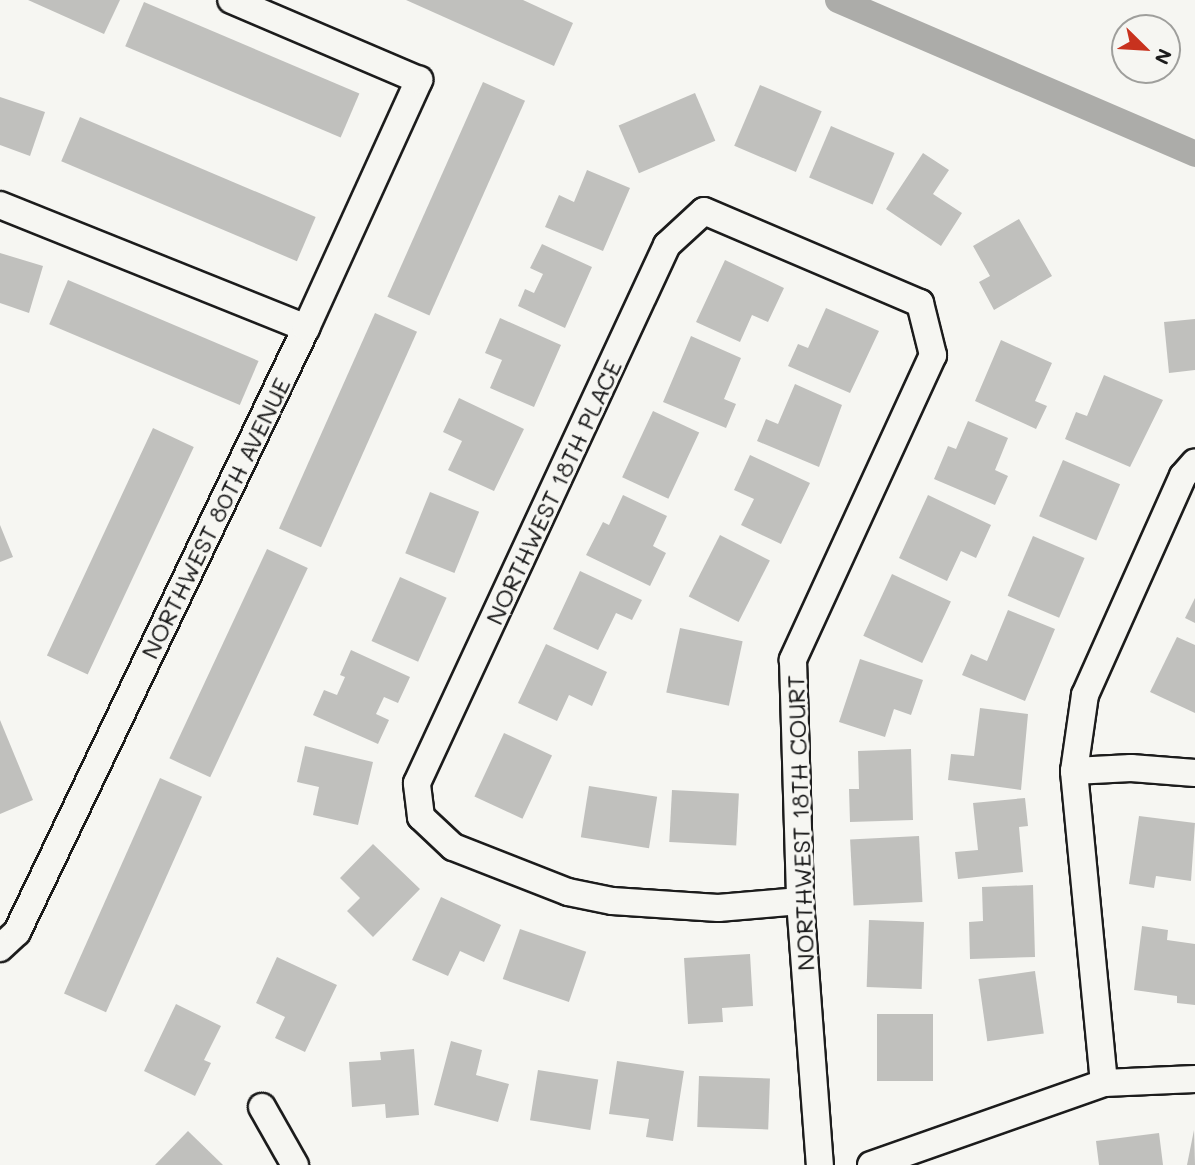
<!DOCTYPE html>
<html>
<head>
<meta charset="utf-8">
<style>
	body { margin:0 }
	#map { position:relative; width:1195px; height:1165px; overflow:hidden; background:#f6f6f2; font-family:Mali,sans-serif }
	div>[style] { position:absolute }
	.canal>* { height:26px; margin:-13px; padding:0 13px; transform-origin:13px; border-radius:13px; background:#acaca9 }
	.building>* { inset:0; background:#c0c0bd; transform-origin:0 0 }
	.roads { filter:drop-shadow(2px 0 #1c1c1c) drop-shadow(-2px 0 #1c1c1c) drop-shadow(0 2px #1c1c1c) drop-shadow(0 -2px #1c1c1c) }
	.minor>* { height:26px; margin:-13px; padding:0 13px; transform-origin:13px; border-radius:13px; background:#f6f6f2 }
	span { translate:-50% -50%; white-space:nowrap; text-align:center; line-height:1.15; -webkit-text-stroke:6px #f6f6f2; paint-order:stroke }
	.street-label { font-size:24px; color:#1c1c1c }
	.north { position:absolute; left:1111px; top:14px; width:70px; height:70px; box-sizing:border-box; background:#f6f6f2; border:2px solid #9f9f9c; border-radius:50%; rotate:114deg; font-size:19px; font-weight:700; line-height:28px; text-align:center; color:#1c1c1c }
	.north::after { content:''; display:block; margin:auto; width:24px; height:32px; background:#c8321e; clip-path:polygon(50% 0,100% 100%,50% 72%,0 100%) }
</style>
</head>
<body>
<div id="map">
	<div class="canal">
		<i style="left:838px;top:0;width:389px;rotate:23.3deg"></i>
	</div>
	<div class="building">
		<i style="clip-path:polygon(28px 0,120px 0,104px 34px)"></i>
		<i style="clip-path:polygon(406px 0,523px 0,573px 23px,554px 66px)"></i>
		<i style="left:144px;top:2px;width:234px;height:48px;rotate:23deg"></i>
		<i style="left:483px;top:82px;width:46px;height:235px;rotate:24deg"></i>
		<i style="left:760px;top:85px;width:67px;height:66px;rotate:23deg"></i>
		<i style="left:695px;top:93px;width:52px;height:83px;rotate:67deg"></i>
		<i style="clip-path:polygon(0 97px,45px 112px,30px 156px,0 145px)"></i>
		<i style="left:80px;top:117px;width:256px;height:48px;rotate:23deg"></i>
		<i style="left:831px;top:126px;width:69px;height:56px;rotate:23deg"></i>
		<i style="clip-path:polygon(923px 153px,949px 170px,933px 194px,962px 213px,941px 246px,886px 209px)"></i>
		<i style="clip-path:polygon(587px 170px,630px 188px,603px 251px,545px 227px,559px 195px,574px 202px)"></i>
		<i style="clip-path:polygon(1019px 219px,1052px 276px,994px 310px,979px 282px,990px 276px,973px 246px)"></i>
		<i style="clip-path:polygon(542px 244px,592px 267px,565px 328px,518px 306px,525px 289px,534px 293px,543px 274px,530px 268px)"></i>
		<i style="clip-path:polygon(0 253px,43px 266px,29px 313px,0 303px)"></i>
		<i style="clip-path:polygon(725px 260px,784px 288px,768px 322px,752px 315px,740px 342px,696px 322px)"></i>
		<i style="left:68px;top:280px;width:207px;height:48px;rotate:23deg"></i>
		<i style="clip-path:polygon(826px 308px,879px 331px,850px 393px,788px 366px,798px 344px,808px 348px)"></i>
		<i style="left:375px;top:313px;width:46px;height:236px;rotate:24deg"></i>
		<i style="clip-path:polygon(500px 318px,561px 345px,534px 407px,490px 388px,502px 360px,485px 353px)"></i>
		<i style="clip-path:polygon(1195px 319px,1195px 370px,1169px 373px,1164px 322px)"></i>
		<i style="clip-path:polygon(691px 336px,741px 358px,724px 399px,736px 404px,726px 428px,663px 402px)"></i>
		<i style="clip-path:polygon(1001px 340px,1052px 363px,1035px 401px,1047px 406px,1036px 429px,975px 401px)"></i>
		<i style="clip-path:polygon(1104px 375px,1163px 400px,1130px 467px,1065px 439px,1076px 412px,1087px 416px)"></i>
		<i style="clip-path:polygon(795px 384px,842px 405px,819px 467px,757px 441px,766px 419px,778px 424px)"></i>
		<i style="clip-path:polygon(459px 398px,524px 429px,494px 491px,448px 470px,462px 441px,443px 432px)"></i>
		<i style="left:653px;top:411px;width:51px;height:73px;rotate:25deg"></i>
		<i style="clip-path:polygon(968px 421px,1008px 438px,995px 470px,1008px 476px,995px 505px,934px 479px,948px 446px,956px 449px)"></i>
		<i style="left:153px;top:428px;width:45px;height:251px;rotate:25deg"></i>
		<i style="clip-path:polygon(750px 455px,810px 483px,781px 544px,741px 525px,754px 499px,734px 490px)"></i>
		<i style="left:1063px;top:460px;width:62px;height:61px;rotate:23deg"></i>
		<i style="left:430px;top:492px;width:53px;height:66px;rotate:22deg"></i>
		<i style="clip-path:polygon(623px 495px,667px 516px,653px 546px,666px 553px,650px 586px,586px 555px,603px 522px,609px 525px)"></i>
		<i style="clip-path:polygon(928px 495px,991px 525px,976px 558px,961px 551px,947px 581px,899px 558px)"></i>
		<i style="clip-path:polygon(0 525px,13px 557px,0 562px)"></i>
		<i style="left:720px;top:535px;width:56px;height:69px;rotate:27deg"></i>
		<i style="left:1033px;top:536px;width:56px;height:65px;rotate:23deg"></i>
		<i style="left:267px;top:549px;width:45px;height:231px;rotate:25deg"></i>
		<i style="clip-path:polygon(580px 571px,642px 600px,632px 620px,616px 613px,598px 650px,553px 629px)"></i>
		<i style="left:892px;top:574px;width:65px;height:68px;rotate:25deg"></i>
		<i style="left:400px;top:577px;width:51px;height:70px;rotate:24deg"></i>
		<i style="clip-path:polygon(1195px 598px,1195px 623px,1185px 618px)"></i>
		<i style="clip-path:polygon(1008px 610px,1055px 629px,1025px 701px,962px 675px,971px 654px,987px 661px)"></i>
		<i style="left:680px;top:628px;width:64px;height:66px;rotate:12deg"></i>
		<i style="clip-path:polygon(1177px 637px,1195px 645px,1195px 713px,1150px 692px)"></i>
		<i style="clip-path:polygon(546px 644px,607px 672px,592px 706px,569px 695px,557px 721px,518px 703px)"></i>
		<i style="clip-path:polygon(351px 650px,410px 677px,398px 703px,384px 697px,376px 714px,389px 720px,378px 744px,313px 715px,324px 690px,337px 695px,345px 677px,340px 675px)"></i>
		<i style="clip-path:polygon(860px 659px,923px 680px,911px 715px,894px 709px,885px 737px,839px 722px)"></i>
		<i style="clip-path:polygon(980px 708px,1028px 714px,1021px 790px,948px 780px,951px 754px,974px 756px)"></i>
		<i style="clip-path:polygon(0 720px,33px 800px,0 814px)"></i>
		<i style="left:504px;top:733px;width:53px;height:70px;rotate:25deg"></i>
		<i style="clip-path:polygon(305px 746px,373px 762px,358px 825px,313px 815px,319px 787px,297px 782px)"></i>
		<i style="clip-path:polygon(911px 749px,913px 820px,850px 822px,849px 789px,859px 789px,858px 751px)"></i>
		<i style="left:160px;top:778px;width:46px;height:236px;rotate:24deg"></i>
		<i style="left:589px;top:786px;width:69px;height:52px;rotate:9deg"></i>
		<i style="left:672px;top:790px;width:67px;height:52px;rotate:3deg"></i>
		<i style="clip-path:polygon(1025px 798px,1028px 826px,1019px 827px,1023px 872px,958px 879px,955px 852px,978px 850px,973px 803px)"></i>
		<i style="clip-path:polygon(1139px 816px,1195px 823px,1191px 881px,1156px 876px,1154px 888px,1129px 884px)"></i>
		<i style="left:919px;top:836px;width:66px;height:69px;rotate:87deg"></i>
		<i style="clip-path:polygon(373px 844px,420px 889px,373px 937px,347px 911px,360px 898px,340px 878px)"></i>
		<i style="clip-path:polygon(1033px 885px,1035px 957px,970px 959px,969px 922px,983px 921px,982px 887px)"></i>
		<i style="clip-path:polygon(441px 897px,501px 925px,484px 962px,460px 951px,448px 976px,412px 960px)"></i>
		<i style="left:869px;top:920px;width:55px;height:67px;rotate:2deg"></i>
		<i style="clip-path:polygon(1142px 926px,1168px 930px,1167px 940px,1195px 944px,1195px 1005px,1177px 1003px,1177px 996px,1134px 990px)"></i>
		<i style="left:520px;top:929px;width:70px;height:53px;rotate:19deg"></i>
		<i style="clip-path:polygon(750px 954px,753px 1006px,722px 1008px,723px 1022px,688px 1024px,684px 958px)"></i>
		<i style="clip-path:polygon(277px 957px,337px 985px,305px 1052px,275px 1038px,285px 1017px,256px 1003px)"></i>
		<i style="left:1035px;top:971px;width:63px;height:57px;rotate:82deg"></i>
		<i style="clip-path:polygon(176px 1004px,221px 1026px,204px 1060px,211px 1063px,195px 1096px,144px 1071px)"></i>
		<i style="left:877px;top:1014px;width:56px;height:67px"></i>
		<i style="clip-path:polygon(451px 1041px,482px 1050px,476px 1075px,509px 1084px,498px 1122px,434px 1105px)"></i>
		<i style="clip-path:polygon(414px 1049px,419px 1115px,386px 1118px,385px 1104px,352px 1107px,349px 1062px,381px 1060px,380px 1052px)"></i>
		<i style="clip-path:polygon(617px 1061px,684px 1071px,673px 1141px,646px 1137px,649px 1119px,609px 1114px)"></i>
		<i style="left:538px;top:1070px;width:61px;height:51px;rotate:9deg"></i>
		<i style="left:699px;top:1076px;width:71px;height:51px;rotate:2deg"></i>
		<i style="clip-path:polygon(1194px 1130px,1195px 1165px,1187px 1165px)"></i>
		<i style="clip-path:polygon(188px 1131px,223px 1165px,155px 1165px)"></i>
		<i style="clip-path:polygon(1159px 1133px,1163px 1165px,1099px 1165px,1096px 1141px)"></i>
	</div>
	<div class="roads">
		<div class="minor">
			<i style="left:0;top:205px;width:330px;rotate:21.9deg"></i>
			<i style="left:1074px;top:771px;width:57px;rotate:-3deg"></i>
			<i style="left:1131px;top:768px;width:64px;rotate:4.5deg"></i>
			<i style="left:800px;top:901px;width:82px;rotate:175.1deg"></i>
			<i style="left:718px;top:908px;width:106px;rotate:-176.2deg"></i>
			<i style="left:612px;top:901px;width:45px;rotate:-168.4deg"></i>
			<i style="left:568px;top:892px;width:123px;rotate:-158.6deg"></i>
			<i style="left:453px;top:847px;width:44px;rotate:-136.8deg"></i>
			<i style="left:421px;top:817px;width:34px;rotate:-97deg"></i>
			<i style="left:417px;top:783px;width:593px;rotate:-65.08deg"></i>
			<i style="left:667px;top:245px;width:50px;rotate:-42.6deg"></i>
			<i style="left:704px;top:211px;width:235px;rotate:23.1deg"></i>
			<i style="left:920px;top:303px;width:54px;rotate:76deg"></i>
			<i style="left:933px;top:355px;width:336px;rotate:114.7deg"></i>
			<i style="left:793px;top:660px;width:241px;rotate:88.3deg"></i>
			<i style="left:800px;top:901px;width:265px;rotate:85.7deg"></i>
			<i style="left:0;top:948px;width:23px;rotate:-43deg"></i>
			<i style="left:17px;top:932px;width:670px;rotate:-64.43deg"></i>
			<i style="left:306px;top:328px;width:273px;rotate:-65.5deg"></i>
			<i style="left:419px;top:80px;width:204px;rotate:-156.9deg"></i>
			<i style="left:1104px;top:1083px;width:313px;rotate:-95.5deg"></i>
			<i style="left:1074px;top:771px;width:77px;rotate:-81.8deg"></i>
			<i style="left:1085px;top:695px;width:240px;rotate:-65.9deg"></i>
			<i style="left:1183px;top:476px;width:18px;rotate:-49deg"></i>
			<i style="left:262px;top:1107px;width:67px;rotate:60.4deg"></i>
			<i style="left:871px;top:1165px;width:247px;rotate:-19.4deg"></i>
			<i style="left:1104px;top:1083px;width:91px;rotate:-2.5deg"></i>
		</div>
	</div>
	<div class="street-label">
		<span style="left:553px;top:492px;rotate:-65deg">NORTHWEST 18TH PLACE</span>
		<span style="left:215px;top:518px;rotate:-64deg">NORTHWEST 80TH AVENUE</span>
		<span style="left:800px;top:823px;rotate:-92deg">NORTHWEST 18TH COURT</span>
	</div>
	<div class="north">N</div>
</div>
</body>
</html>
